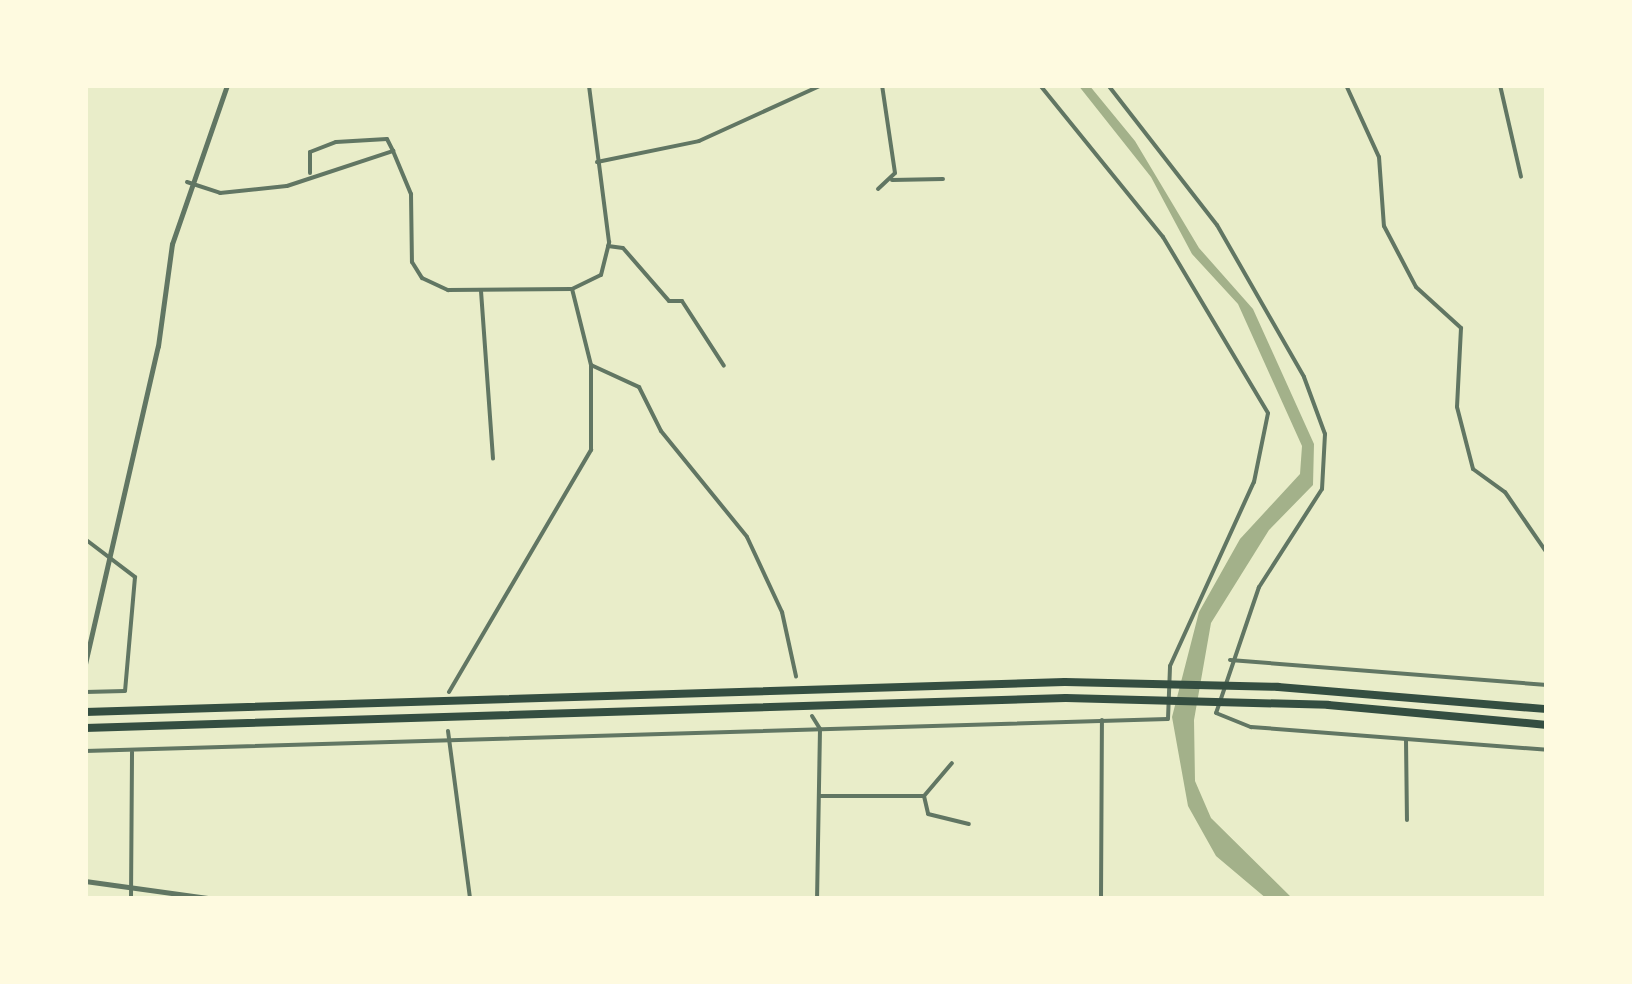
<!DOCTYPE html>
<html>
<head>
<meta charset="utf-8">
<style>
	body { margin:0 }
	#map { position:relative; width:1632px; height:984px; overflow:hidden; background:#e9edc9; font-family:"Sofia Sans Condensed",sans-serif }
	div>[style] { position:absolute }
	.water>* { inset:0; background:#a3b18a }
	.minor>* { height:4px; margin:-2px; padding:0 2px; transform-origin:2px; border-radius:2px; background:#617663 }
	.tertiary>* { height:5px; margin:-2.5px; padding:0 2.5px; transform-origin:2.5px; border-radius:2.5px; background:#617663 }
	.motorway>* { height:8px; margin:-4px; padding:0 4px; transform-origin:4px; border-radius:4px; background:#344e41 }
	span { translate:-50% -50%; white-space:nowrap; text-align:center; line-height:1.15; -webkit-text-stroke:8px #fefae0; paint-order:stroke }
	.frame { position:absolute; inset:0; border:88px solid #fefae0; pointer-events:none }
</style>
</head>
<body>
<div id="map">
	<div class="water">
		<i style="clip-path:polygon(1078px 85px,1089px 85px,1135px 141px,1199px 248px,1253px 309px,1314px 444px,1313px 485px,1269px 530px,1211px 623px,1194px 720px,1195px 781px,1211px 818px,1293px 899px,1267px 899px,1216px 856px,1188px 806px,1172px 717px,1199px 612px,1240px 539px,1300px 474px,1302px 446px,1238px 304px,1192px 254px,1151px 177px)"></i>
	</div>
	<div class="minor">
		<i style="left:1108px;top:85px;width:177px;rotate:52.1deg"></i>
		<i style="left:1217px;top:225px;width:175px;rotate:60.2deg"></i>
		<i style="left:1304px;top:377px;width:61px;rotate:69.8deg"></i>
		<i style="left:1325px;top:434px;width:55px;rotate:93.1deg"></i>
		<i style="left:1322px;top:489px;width:117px;rotate:122.7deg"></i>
		<i style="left:1259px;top:587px;width:133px;rotate:108.8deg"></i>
		<i style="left:1216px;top:713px;width:38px;rotate:22deg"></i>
		<i style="left:1251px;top:727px;width:297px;rotate:4.4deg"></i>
		<i style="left:1346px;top:85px;width:79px;rotate:65.4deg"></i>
		<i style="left:1379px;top:157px;width:69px;rotate:85.9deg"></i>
		<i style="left:1384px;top:226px;width:69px;rotate:62.3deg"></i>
		<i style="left:1416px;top:287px;width:61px;rotate:42.3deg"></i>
		<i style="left:1461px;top:328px;width:79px;rotate:92.9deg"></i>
		<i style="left:1457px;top:407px;width:64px;rotate:75.5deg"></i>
		<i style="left:1473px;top:469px;width:39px;rotate:36deg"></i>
		<i style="left:1505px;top:492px;width:74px;rotate:55.5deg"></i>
		<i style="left:1500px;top:85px;width:94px;rotate:77.1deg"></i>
		<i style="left:597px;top:162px;width:104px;rotate:-11.6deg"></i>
		<i style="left:699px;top:141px;width:135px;rotate:-24.5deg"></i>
		<i style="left:310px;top:173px;width:21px;rotate:-90deg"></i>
		<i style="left:310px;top:152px;width:28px;rotate:-21deg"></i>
		<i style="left:336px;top:142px;width:51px;rotate:-3.4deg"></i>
		<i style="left:387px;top:139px;width:13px;rotate:63deg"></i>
		<i style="left:892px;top:180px;width:51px;rotate:-1.1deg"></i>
		<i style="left:187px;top:182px;width:35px;rotate:18deg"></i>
		<i style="left:220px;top:193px;width:67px;rotate:-6deg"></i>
		<i style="left:287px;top:186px;width:112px;rotate:-18.3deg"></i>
		<i style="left:393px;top:151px;width:47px;rotate:67.3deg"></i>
		<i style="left:411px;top:194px;width:68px;rotate:89.2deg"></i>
		<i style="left:412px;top:262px;width:19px;rotate:58deg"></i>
		<i style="left:422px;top:278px;width:29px;rotate:25deg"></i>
		<i style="left:448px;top:290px;width:124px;rotate:-0.5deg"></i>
		<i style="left:572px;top:289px;width:32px;rotate:-26deg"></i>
		<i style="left:601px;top:275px;width:34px;rotate:-76deg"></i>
		<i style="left:609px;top:242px;width:158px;rotate:-97.3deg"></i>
		<i style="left:878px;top:189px;width:23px;rotate:-43deg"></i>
		<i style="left:895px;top:173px;width:89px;rotate:-98.4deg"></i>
		<i style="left:608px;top:246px;width:15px;rotate:8deg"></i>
		<i style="left:623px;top:248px;width:70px;rotate:49deg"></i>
		<i style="left:669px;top:301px;width:13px"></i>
		<i style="left:682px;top:301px;width:77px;rotate:57.1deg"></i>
		<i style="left:481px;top:291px;width:168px;rotate:85.9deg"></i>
		<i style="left:591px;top:365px;width:53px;rotate:24.6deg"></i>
		<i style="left:639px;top:387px;width:49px;rotate:63.4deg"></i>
		<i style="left:661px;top:431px;width:136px;rotate:50.9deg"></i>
		<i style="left:747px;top:537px;width:83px;rotate:65deg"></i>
		<i style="left:782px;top:612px;width:66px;rotate:77.7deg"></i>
		<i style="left:85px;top:539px;width:63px;rotate:37.2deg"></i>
		<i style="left:135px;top:577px;width:114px;rotate:95deg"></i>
		<i style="left:125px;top:691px;width:40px;rotate:178.6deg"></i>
		<i style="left:1230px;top:660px;width:318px;rotate:4.5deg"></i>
		<i style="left:1547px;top:672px;width:23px;rotate:90deg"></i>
		<i style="left:449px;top:692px;width:281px;rotate:-59.6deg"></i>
		<i style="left:591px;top:450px;width:85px;rotate:-90deg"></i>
		<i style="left:591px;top:365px;width:78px;rotate:-104deg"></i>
		<i style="left:812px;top:716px;width:15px;rotate:58deg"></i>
		<i style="left:820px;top:729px;width:170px;rotate:91deg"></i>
		<i style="left:448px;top:731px;width:169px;rotate:82.5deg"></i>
		<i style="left:1406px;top:740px;width:80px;rotate:89.3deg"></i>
		<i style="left:85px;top:751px;width:1083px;rotate:-1.69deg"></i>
		<i style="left:1168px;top:719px;width:53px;rotate:-87.8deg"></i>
		<i style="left:1170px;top:666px;width:202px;rotate:-65.5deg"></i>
		<i style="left:1254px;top:482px;width:70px;rotate:-78.5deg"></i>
		<i style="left:1268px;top:413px;width:205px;rotate:-120.8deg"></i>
		<i style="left:1163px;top:237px;width:196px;rotate:-129deg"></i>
		<i style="left:820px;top:796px;width:104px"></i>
		<i style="left:924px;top:796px;width:18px;rotate:77deg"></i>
		<i style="left:928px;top:814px;width:42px;rotate:13.7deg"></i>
		<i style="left:924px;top:796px;width:43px;rotate:-49.7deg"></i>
		<i style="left:131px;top:899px;width:147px;rotate:-89.6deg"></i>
		<i style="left:1101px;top:899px;width:179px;rotate:-89.7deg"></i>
	</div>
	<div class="tertiary">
		<i style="left:85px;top:664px;width:326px;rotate:-77.1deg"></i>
		<i style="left:158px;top:346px;width:103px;rotate:-82.2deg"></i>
		<i style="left:172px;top:244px;width:168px;rotate:-70.9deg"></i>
		<i style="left:85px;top:881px;width:131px;rotate:7.9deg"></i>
	</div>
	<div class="motorway">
		<i style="left:85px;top:712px;width:980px;rotate:-1.75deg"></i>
		<i style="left:1065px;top:682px;width:213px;rotate:1.3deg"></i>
		<i style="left:1278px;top:687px;width:270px;rotate:4.7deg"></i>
		<i style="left:85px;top:728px;width:981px;rotate:-1.75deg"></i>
		<i style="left:1066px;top:698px;width:262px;rotate:1.5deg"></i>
		<i style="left:1328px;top:705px;width:220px;rotate:5.2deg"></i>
	</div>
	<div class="frame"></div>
</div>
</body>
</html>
